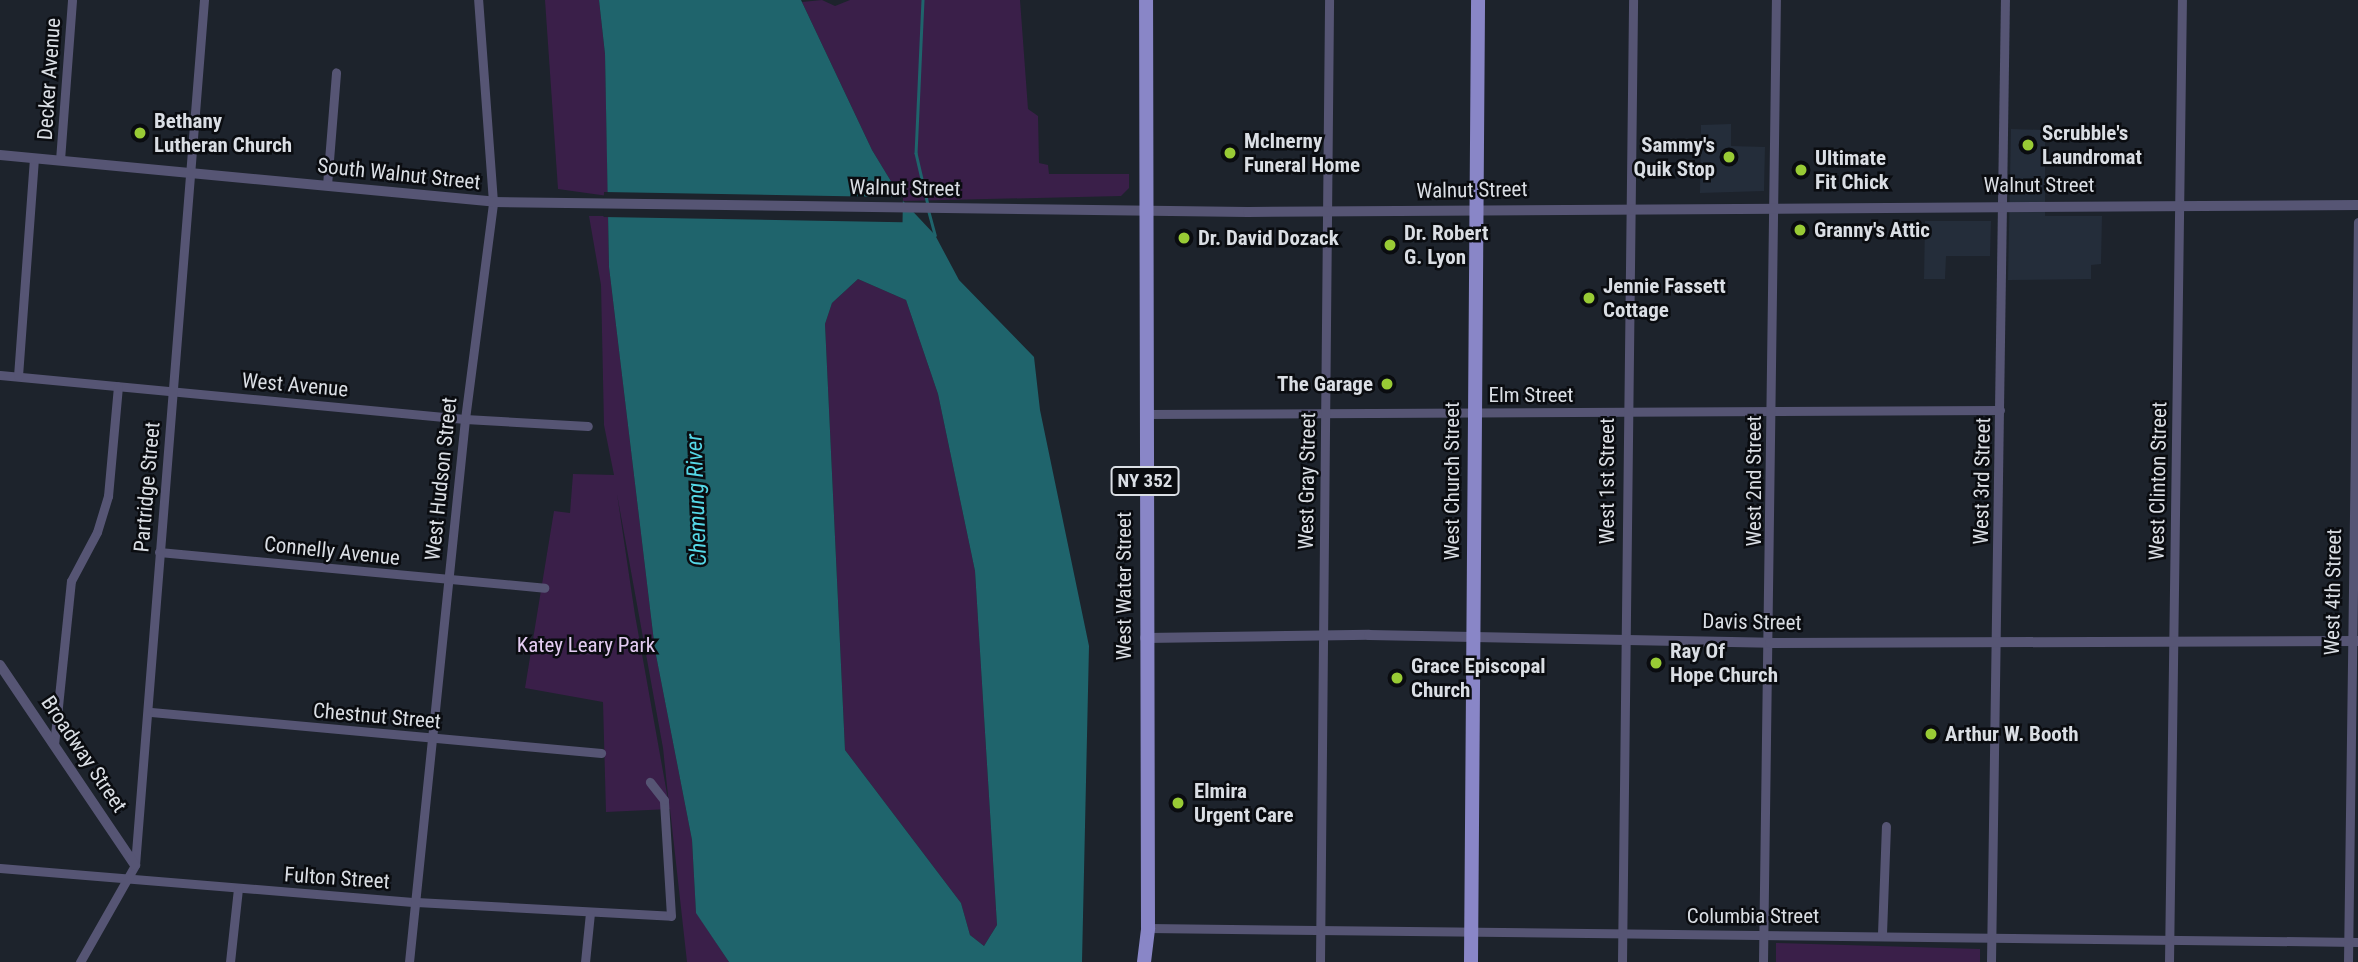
<!DOCTYPE html>
<html>
<head>
<meta charset="utf-8">
<style>
	body { margin:0 }
	#map { position:relative; width:2358px; height:962px; overflow:hidden; background:#1d232c; font-family:"Roboto Condensed",sans-serif }
	div>[style] { position:absolute }
	.built>* { inset:0; background:#242d3a }
	.green>* { inset:0; background:#3a1f49 }
	.water>* { inset:0; background:#1f646c }
	.pier>* { inset:0; background:#1d232c; transform-origin:0 0 }
	.stream>* { height:2.5px; margin:-1.25px; padding:0 1.25px; transform-origin:1.25px; border-radius:1.25px; background:#1f646c }
	.minor>* { height:9px; margin:-4.5px; padding:0 4.5px; transform-origin:4.5px; border-radius:4.5px; background:#565574 }
	.tertiary>* { height:10px; margin:-5px; padding:0 5px; transform-origin:5px; border-radius:5px; background:#565574 }
	.primary>* { height:14px; margin:-7px; padding:0 7px; transform-origin:7px; border-radius:7px; background:#8986c7 }
	.dots>* { width:19px; height:19px; translate:-50% -50%; box-sizing:border-box; border:4px solid #0a0c10; border-radius:50% }
	span { translate:-50% -50%; white-space:nowrap; text-align:center; line-height:1.15; -webkit-text-stroke:5px #0a0c10; paint-order:stroke }
	.shield-label span { padding:2px 5px; background:#0a0c10; border:2px solid; border-radius:5px; -webkit-text-stroke-width:0 }
	.shield-label { font-size:19px; color:#dadee4; font-weight:700 }
	.street-label { font-size:21px; color:#dadee4 }
	.poi-label { font-size:21px; color:#dadee4; font-weight:700 }
	.left { translate:0 -50%; text-align:left }
	.right { translate:-100% -50%; text-align:right }
	.park-label { font-size:21px; color:#e3ccf2 }
	.water-label { font-size:23px; color:#56d8e7; font-style:italic }
</style>
</head>
<body>
<div id="map">
	<div class="built">
		<i style="clip-path:polygon(1731px 124px,1731px 146px,1765px 147px,1764px 191px,1700px 193px,1701px 125px)"></i>
		<i style="clip-path:polygon(2011px 129px,2045px 130px,2045px 216px,2102px 216px,2101px 264px,2091px 265px,2091px 279px,2008px 280px)"></i>
		<i style="clip-path:polygon(1925px 221px,1991px 221px,1990px 256px,1946px 256px,1945px 279px,1924px 279px)"></i>
	</div>
	<div class="green">
		<i style="clip-path:polygon(545px 0,599px 0,605px 54px,608px 196px,558px 189px)"></i>
		<i style="clip-path:polygon(822px 0,835px 6px,850px 0,1020px 0,1028px 109px,1038px 116px,1039px 163px,1048px 165px,1049px 174px,1129px 174px,1129px 188px,1121px 196px,903px 201px,872px 150px,802px 2px)"></i>
		<i style="clip-path:polygon(evenodd,589px 216px,608px 216px,609px 267px,655px 650px,692px 840px,696px 912px,729px 962px,687px 962px,670px 809px,606px 812px,603px 702px,525px 688px,554px 511px,570px 513px,573px 474px,614px 475px,604px 425px,601px 285px,589px 216px,617px 494px,663px 748px,669px 805px,635px 615px,617px 494px)"></i>
		<i style="clip-path:polygon(858px 279px,906px 300px,938px 394px,975px 571px,997px 925px,984px 946px,970px 935px,961px 903px,845px 750px,825px 324px,832px 303px)"></i>
		<i style="clip-path:polygon(1776px 943px,1980px 949px,1980px 962px,1776px 962px)"></i>
	</div>
	<div class="water">
		<i style="clip-path:polygon(evenodd,599px 0,801px 0,872px 150px,903px 201px,935px 235px,959px 280px,1034px 357px,1040px 410px,1089px 646px,1082px 962px,729px 962px,696px 913px,692px 840px,655px 650px,609px 267px,605px 54px,599px 0,858px 279px,906px 300px,938px 394px,975px 571px,997px 925px,984px 946px,970px 935px,961px 903px,845px 750px,825px 324px,832px 303px,858px 279px)"></i>
	</div>
	<div class="pier">
		<i style="left:604px;top:192px;width:299px;height:25px;rotate:1deg"></i>
	</div>
	<div class="stream">
		<i style="left:923px;top:0;width:153px;rotate:92.6deg"></i>
		<i style="left:916px;top:153px;width:53px;rotate:77deg"></i>
		<i style="left:929px;top:212px;width:24px;rotate:75deg"></i>
	</div>
	<div class="minor">
		<i style="left:60px;top:160px;width:160px;rotate:-85.7deg"></i>
		<i style="left:327px;top:185px;width:113px;rotate:-85.4deg"></i>
		<i style="left:0;top:375px;width:467px;rotate:5.4deg"></i>
		<i style="left:465px;top:419px;width:123px;rotate:3.3deg"></i>
		<i style="left:18px;top:376px;width:218px;rotate:-85.8deg"></i>
		<i style="left:1145px;top:414px;width:855px;rotate:-0.27deg"></i>
		<i style="left:159px;top:552px;width:387px;rotate:5.3deg"></i>
		<i style="left:151px;top:712px;width:452px;rotate:5.2deg"></i>
		<i style="left:54px;top:745px;width:165px;rotate:-84.1deg"></i>
		<i style="left:71px;top:581px;width:55px;rotate:-62deg"></i>
		<i style="left:97px;top:532px;width:38px;rotate:-73deg"></i>
		<i style="left:108px;top:496px;width:110px;rotate:-84.8deg"></i>
		<i style="left:0;top:868px;width:417px;rotate:4.7deg"></i>
		<i style="left:416px;top:902px;width:255px;rotate:3.1deg"></i>
		<i style="left:671px;top:916px;width:116px;rotate:-93.5deg"></i>
		<i style="left:664px;top:800px;width:23px;rotate:-128deg"></i>
		<i style="left:1148px;top:928px;width:1210px;rotate:0.66deg"></i>
		<i style="left:1882px;top:934px;width:108px;rotate:-87.9deg"></i>
		<i style="left:80px;top:962px;width:112px;rotate:-60.4deg"></i>
		<i style="left:135px;top:865px;width:868px;rotate:-85.44deg"></i>
		<i style="left:230px;top:962px;width:74px;rotate:-83.8deg"></i>
		<i style="left:409px;top:962px;width:546px;rotate:-84.11deg"></i>
		<i style="left:465px;top:419px;width:219px;rotate:-82.6deg"></i>
		<i style="left:493px;top:202px;width:203px;rotate:-94.2deg"></i>
		<i style="left:585px;top:962px;width:49px;rotate:-84.2deg"></i>
		<i style="left:1320px;top:962px;width:962px;rotate:-89.46deg"></i>
		<i style="left:1622px;top:962px;width:962px;rotate:-89.34deg"></i>
		<i style="left:1763px;top:962px;width:962px;rotate:-89.23deg"></i>
		<i style="left:1991px;top:962px;width:962px;rotate:-89.17deg"></i>
		<i style="left:2169px;top:962px;width:962px;rotate:-89.23deg"></i>
		<i style="left:2348px;top:962px;width:740px;rotate:-89.23deg"></i>
	</div>
	<div class="tertiary">
		<i style="left:0;top:155px;width:495px;rotate:5.4deg"></i>
		<i style="left:493px;top:202px;width:755px;rotate:0.76deg"></i>
		<i style="left:1248px;top:212px;width:1110px;rotate:-0.36deg"></i>
		<i style="left:1145px;top:638px;width:224px;rotate:-0.8deg"></i>
		<i style="left:1369px;top:635px;width:401px;rotate:1.1deg"></i>
		<i style="left:1770px;top:643px;width:588px;rotate:-0.19deg"></i>
		<i style="left:0;top:665px;width:241px;rotate:56deg"></i>
	</div>
	<div class="primary">
		<i style="left:1144px;top:962px;width:34px;rotate:-83deg"></i>
		<i style="left:1148px;top:928px;width:928px;rotate:-90.12deg"></i>
		<i style="left:1471px;top:962px;width:962px;rotate:-89.58deg"></i>
	</div>
	<div class="dots">
		<i style="left:140px;top:133px;background:#99cb35"></i>
		<i style="left:2028px;top:145px;background:#99cb35"></i>
		<i style="left:1230px;top:153px;background:#99cb35"></i>
		<i style="left:1729px;top:157px;background:#99cb35"></i>
		<i style="left:1801px;top:170px;background:#99cb35"></i>
		<i style="left:1800px;top:230px;background:#99cb35"></i>
		<i style="left:1184px;top:238px;background:#99cb35"></i>
		<i style="left:1390px;top:245px;background:#99cb35"></i>
		<i style="left:1589px;top:298px;background:#99cb35"></i>
		<i style="left:1387px;top:384px;background:#99cb35"></i>
		<i style="left:1656px;top:663px;background:#99cb35"></i>
		<i style="left:1397px;top:678px;background:#99cb35"></i>
		<i style="left:1931px;top:734px;background:#99cb35"></i>
		<i style="left:1178px;top:803px;background:#99cb35"></i>
	</div>
	<div class="shield-label">
		<span style="left:1145px;top:481px">NY 352</span>
	</div>
	<div class="street-label">
		<span style="left:49px;top:79px;rotate:-86deg">Decker Avenue</span>
		<span style="left:399px;top:174px;rotate:6deg">South Walnut Street</span>
		<span style="left:2039px;top:185px">Walnut Street</span>
		<span style="left:905px;top:188px;rotate:1deg">Walnut Street</span>
		<span style="left:1472px;top:190px;rotate:-1deg">Walnut Street</span>
		<span style="left:295px;top:385px;rotate:5deg">West Avenue</span>
		<span style="left:1531px;top:395px">Elm Street</span>
		<span style="left:441px;top:479px;rotate:-84deg">West Hudson Street</span>
		<span style="left:1307px;top:481px;rotate:-89deg">West Gray Street</span>
		<span style="left:1452px;top:481px;rotate:-90deg">West Church Street</span>
		<span style="left:1607px;top:481px;rotate:-90deg">West 1st Street</span>
		<span style="left:1754px;top:481px;rotate:-90deg">West 2nd Street</span>
		<span style="left:1982px;top:481px;rotate:-89deg">West 3rd Street</span>
		<span style="left:2158px;top:481px;rotate:-89deg">West Clinton Street</span>
		<span style="left:147px;top:487px;rotate:-85deg">Partridge Street</span>
		<span style="left:332px;top:551px;rotate:6deg">Connelly Avenue</span>
		<span style="left:1124px;top:586px;rotate:-90deg">West Water Street</span>
		<span style="left:2333px;top:592px;rotate:-89deg">West 4th Street</span>
		<span style="left:1752px;top:622px;rotate:1deg">Davis Street</span>
		<span style="left:377px;top:716px;rotate:5deg">Chestnut Street</span>
		<span style="left:84px;top:754px;rotate:56deg">Broadway Street</span>
		<span style="left:337px;top:878px;rotate:4deg">Fulton Street</span>
		<span style="left:1753px;top:916px">Columbia Street</span>
	</div>
	<div class="poi-label">
		<span class="left" style="left:154px;top:133px">Bethany<br>Lutheran Church</span>
		<span class="left" style="left:2042px;top:145px">Scrubble's<br>Laundromat</span>
		<span class="left" style="left:1244px;top:153px">McInerny<br>Funeral Home</span>
		<span class="right" style="left:1715px;top:157px">Sammy's<br>Quik Stop</span>
		<span class="left" style="left:1815px;top:170px">Ultimate<br>Fit Chick</span>
		<span class="left" style="left:1814px;top:230px">Granny's Attic</span>
		<span class="left" style="left:1404px;top:245px">Dr. Robert<br>G. Lyon</span>
		<span class="left" style="left:1198px;top:238px">Dr. David Dozack</span>
		<span class="left" style="left:1603px;top:298px">Jennie Fassett<br>Cottage</span>
		<span class="right" style="left:1373px;top:384px">The Garage</span>
		<span class="left" style="left:1670px;top:663px">Ray Of<br>Hope Church</span>
		<span class="left" style="left:1411px;top:678px">Grace Episcopal<br>Church</span>
		<span class="left" style="left:1945px;top:734px">Arthur W. Booth</span>
		<span class="left" style="left:1194px;top:803px">Elmira<br>Urgent Care</span>
	</div>
	<div class="park-label">
		<span style="left:586px;top:645px">Katey Leary Park</span>
	</div>
	<div class="water-label">
		<span style="left:697px;top:500px;rotate:-92deg">Chemung River</span>
	</div>
</div>
</body>
</html>
